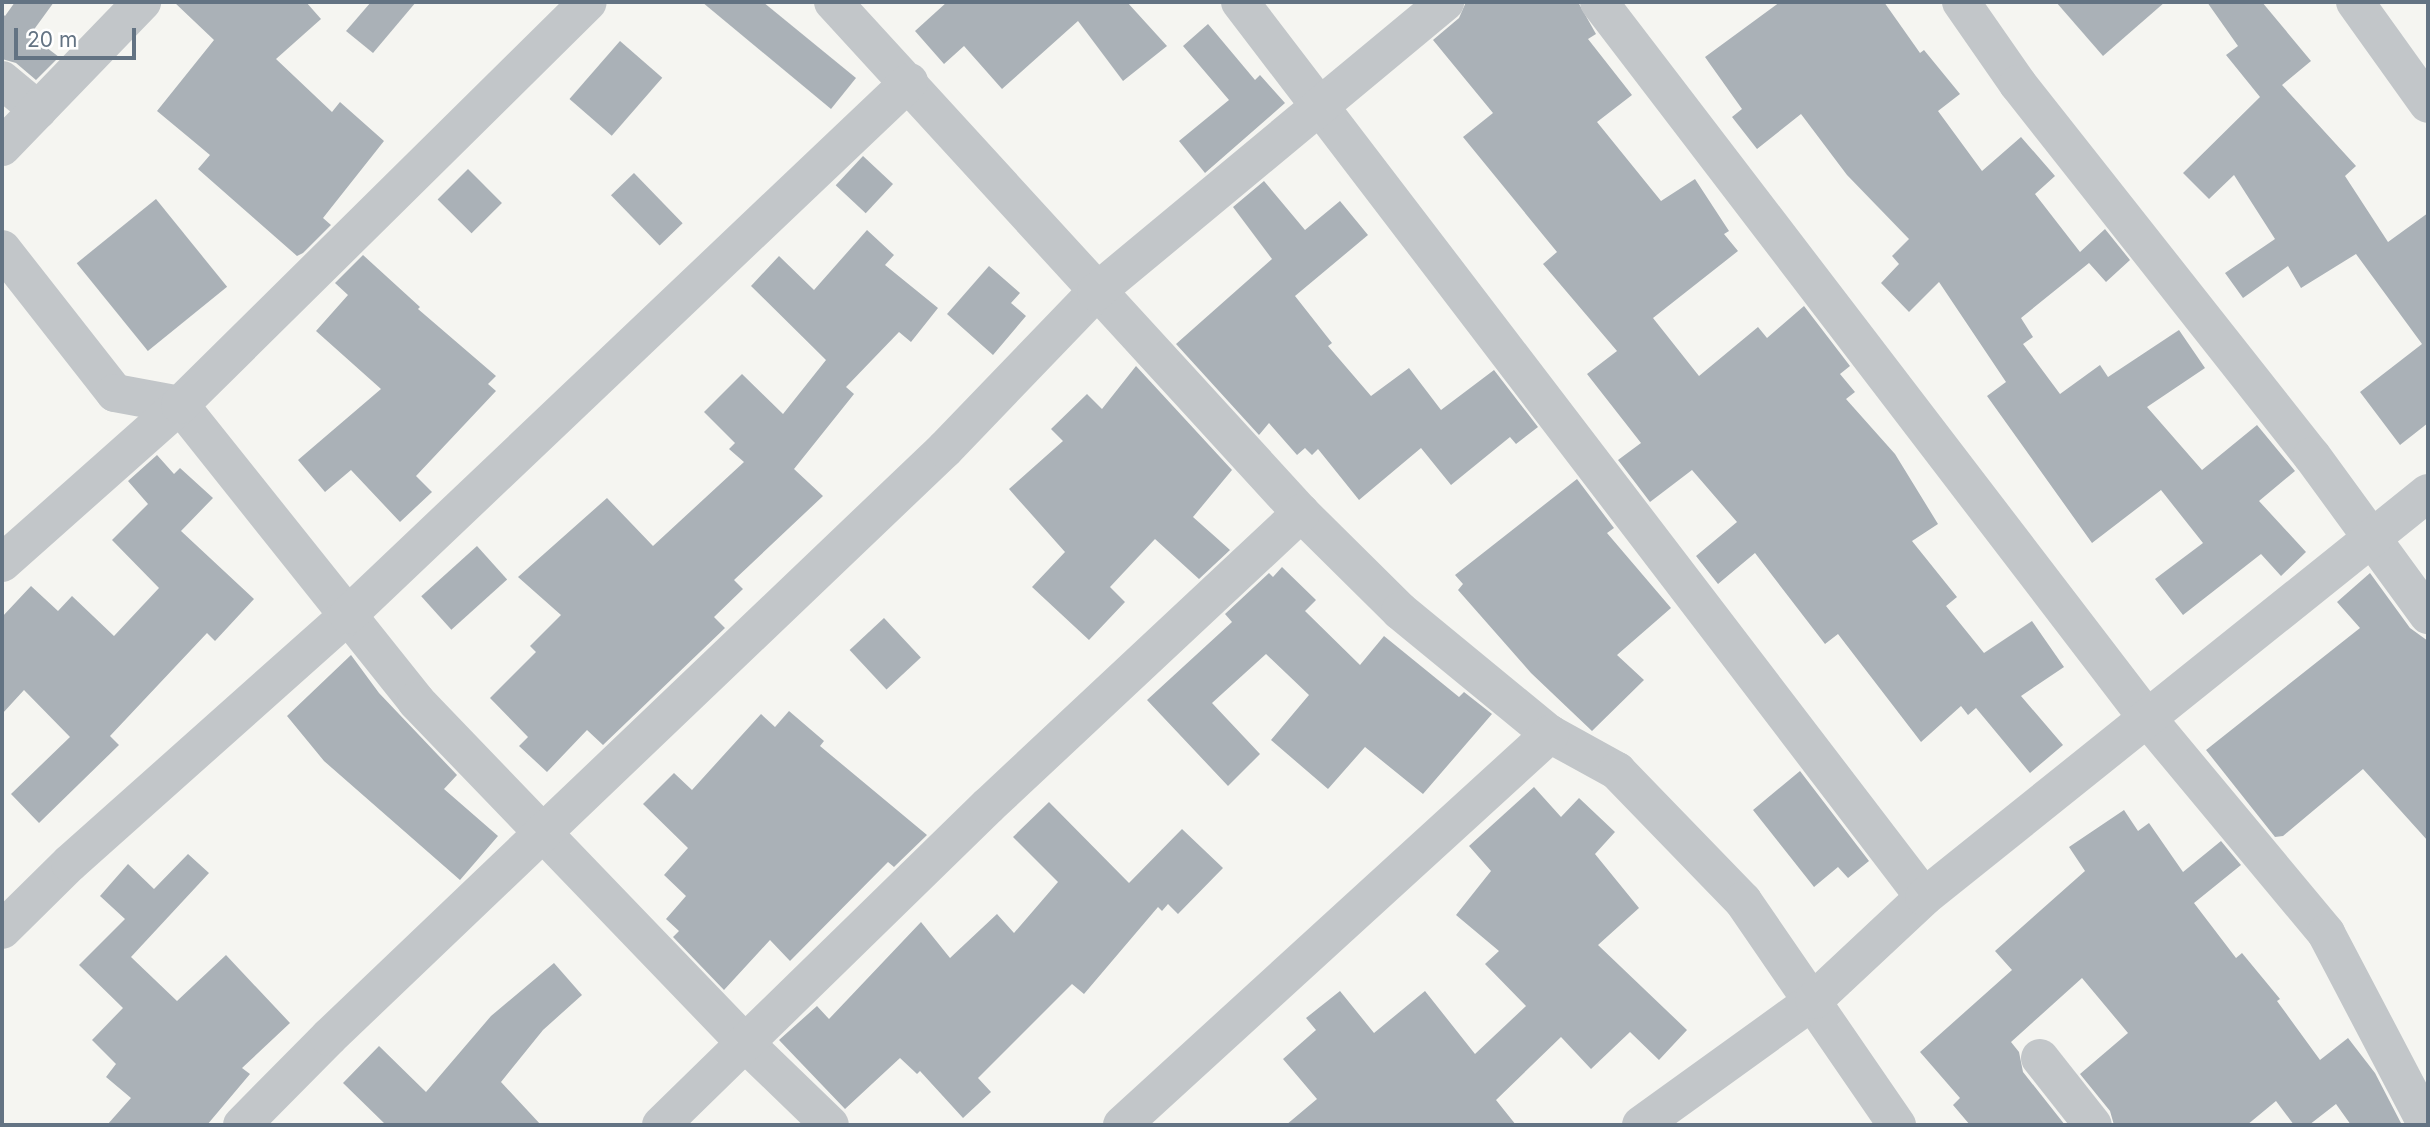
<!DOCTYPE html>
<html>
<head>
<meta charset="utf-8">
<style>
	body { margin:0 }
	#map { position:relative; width:2430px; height:1127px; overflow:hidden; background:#f5f5f1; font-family:Inter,sans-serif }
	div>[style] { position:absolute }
	.building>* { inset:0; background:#aab1b7; transform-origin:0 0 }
	.street>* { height:38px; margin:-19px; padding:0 19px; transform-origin:19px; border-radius:19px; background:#c2c6c9 }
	span { translate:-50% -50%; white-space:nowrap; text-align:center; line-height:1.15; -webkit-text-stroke:7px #fff; paint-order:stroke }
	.frame { position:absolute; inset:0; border:4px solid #637383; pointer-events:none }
	.scale { position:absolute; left:14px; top:28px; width:122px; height:32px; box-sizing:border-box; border:4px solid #637383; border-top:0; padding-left:9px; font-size:21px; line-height:24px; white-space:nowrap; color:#637383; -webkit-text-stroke:5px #fff; paint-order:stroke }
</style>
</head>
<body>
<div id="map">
	<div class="building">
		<i style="clip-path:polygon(15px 2px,54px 2px,30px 35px,59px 57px,36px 80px,16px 63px,2px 59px,2px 13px,5px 16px)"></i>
		<i style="clip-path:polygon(174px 2px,306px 2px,321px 19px,276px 59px,332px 112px,340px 102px,384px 141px,323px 218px,331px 225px,303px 253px,297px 256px,198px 169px,210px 155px,157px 111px,214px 40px)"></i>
		<i style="clip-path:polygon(371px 2px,416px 2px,373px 53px,346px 31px)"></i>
		<i style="clip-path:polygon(702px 2px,763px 2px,856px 78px,831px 109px)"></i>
		<i style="clip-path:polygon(947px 2px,1127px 2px,1167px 46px,1123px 81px,1078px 21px,1002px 89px,964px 46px,944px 64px,915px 31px)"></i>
		<i style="clip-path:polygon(1466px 2px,1578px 2px,1596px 34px,1588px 39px,1632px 95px,1597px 122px,1661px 201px,1695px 179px,1729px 231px,1724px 234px,1738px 251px,1653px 318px,1699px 376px,1758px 327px,1767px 338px,1804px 306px,1850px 366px,1840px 374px,1855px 392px,1846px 399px,1895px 454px,1938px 524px,1912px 541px,1957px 597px,1946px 606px,1984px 653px,2032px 621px,2064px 667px,2021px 696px,2063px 745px,2030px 773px,1976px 708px,1968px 715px,1961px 706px,1921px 742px,1838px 634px,1825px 644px,1755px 553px,1718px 584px,1696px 556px,1737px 522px,1692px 470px,1650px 502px,1618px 460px,1641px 443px,1587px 374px,1617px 351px,1543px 264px,1557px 252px,1463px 137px,1493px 113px,1433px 40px,1459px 18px)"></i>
		<i style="clip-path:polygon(1780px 2px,1884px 2px,1920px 53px,1924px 50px,1960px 94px,1938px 111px,1982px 171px,2021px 137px,2055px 176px,2035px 194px,2080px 252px,2105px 229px,2130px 260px,2106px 282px,2089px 263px,2021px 318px,2033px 337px,2023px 344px,2060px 394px,2100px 365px,2108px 377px,2179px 330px,2205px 368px,2147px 407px,2202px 470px,2257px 425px,2295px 471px,2259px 501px,2306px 552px,2281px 576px,2261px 554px,2183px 615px,2155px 579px,2203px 543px,2161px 490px,2092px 543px,1987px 396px,2006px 382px,1939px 282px,1909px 312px,1881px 283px,1899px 264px,1892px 256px,1909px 239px,1847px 175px,1801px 114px,1757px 149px,1732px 117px,1742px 109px,1705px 57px)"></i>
		<i style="clip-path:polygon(2056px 2px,2165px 2px,2103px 56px)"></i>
		<i style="clip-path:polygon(2207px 2px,2262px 2px,2311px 61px,2282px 85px,2356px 166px,2345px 176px,2388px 242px,2428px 213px,2428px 423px,2400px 445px,2360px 392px,2422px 344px,2356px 254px,2301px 288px,2288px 266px,2243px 298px,2225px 273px,2275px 239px,2234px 175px,2209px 199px,2183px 173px,2260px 97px,2226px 55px,2238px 46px)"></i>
		<i style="clip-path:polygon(1208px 24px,1255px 80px,1260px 75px,1285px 103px,1205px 173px,1179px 141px,1229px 100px,1183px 46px)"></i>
		<i style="left:620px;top:41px;width:56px;height:77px;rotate:41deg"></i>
		<i style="left:863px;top:156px;width:41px;height:40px;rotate:43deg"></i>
		<i style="left:468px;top:169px;width:48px;height:43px;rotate:45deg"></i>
		<i style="left:634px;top:173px;width:70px;height:32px;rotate:46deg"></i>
		<i style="clip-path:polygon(1264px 181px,1305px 230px,1340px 201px,1368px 235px,1295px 296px,1332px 343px,1328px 346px,1371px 396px,1409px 368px,1441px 410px,1494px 370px,1538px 427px,1516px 444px,1510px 437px,1451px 485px,1421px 448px,1359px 500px,1318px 449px,1312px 455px,1305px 448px,1297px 455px,1269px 423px,1259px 435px,1176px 344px,1272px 259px,1233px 207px)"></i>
		<i style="left:156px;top:199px;width:113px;height:102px;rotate:51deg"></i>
		<i style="clip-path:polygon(867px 230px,894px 255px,885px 265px,938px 308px,911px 342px,899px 332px,846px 387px,854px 394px,794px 469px,823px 496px,734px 580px,743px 589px,714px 617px,725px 628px,603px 745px,587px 730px,547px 772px,519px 746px,528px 737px,490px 698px,536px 652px,530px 646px,561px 615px,518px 577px,607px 498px,653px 546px,744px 462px,729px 449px,735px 443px,704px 412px,742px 374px,783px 414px,826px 360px,751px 286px,779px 256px,814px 290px)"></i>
		<i style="clip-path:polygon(363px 255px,420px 307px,418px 309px,496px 376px,488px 384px,496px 391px,416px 476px,432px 492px,400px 522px,351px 470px,325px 492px,298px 460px,381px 389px,316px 331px,348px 295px,335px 283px)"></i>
		<i style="clip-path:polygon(989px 266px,1020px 293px,1011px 303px,1026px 316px,993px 355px,947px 314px)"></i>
		<i style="clip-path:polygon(1136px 366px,1232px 470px,1193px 517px,1230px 550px,1199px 579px,1155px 539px,1110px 587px,1125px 602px,1089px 640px,1032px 587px,1065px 552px,1009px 489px,1063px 441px,1051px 429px,1087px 394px,1102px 409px)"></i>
		<i style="clip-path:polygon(157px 455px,174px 474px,180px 468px,213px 498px,181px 531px,254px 599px,215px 641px,207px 633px,110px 736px,119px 745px,39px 823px,11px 794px,70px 737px,24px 690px,2px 714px,2px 617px,31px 586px,58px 611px,72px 596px,114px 636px,159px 588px,112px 540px,148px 504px,128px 481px)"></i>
		<i style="clip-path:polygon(1577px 479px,1614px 528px,1607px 533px,1671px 608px,1617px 655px,1644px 680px,1592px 731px,1531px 673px,1458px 590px,1463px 584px,1455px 575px)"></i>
		<i style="left:477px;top:546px;width:45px;height:75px;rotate:48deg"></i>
		<i style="clip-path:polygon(1282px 567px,1316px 600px,1305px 611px,1360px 665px,1384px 636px,1459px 697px,1464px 692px,1492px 714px,1423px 794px,1365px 747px,1328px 789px,1271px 740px,1309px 695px,1266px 654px,1212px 703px,1260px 754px,1228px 786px,1147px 700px,1232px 622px,1225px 614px,1269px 573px,1273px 577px)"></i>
		<i style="clip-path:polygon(2370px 573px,2410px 628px,2428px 641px,2428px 841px,2363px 769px,2283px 836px,2275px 837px,2206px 750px,2360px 628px,2337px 602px)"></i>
		<i style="left:884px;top:618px;width:54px;height:47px;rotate:47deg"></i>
		<i style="clip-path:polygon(351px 655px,379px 693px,457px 775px,444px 789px,498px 836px,460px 880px,324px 761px,287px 716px)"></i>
		<i style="clip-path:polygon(789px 711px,824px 741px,820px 746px,927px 835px,894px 867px,888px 862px,790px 961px,770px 940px,724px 990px,673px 937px,679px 931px,666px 919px,686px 896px,664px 875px,688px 848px,643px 804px,674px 773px,692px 790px,761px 714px,775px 727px)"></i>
		<i style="clip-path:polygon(1800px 771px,1869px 861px,1848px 878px,1838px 867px,1814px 887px,1753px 810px)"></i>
		<i style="clip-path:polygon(1534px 787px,1561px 817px,1579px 798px,1615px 832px,1595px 854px,1639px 908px,1598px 945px,1687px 1030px,1659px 1060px,1630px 1032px,1591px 1069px,1561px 1037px,1496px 1100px,1516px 1125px,1286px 1125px,1317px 1099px,1283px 1059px,1316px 1030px,1306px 1018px,1340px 991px,1374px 1033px,1425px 991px,1475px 1054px,1526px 1006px,1485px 964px,1499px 951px,1456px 915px,1491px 871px,1469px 846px)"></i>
		<i style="clip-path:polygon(1049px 802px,1129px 883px,1182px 829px,1223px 868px,1178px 914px,1168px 904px,1162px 911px,1158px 907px,1084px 994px,1072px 984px,978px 1078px,991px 1092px,963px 1118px,920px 1071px,917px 1074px,900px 1058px,845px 1109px,779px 1040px,817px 1006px,829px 1019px,921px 922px,950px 958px,997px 914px,1014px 933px,1058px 882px,1013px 837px)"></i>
		<i style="clip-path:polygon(2124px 810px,2138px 831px,2149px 823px,2183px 872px,2221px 841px,2241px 865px,2194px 903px,2236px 958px,2242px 953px,2280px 999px,2277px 1001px,2320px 1060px,2348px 1038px,2375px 1073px,2402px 1125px,2351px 1125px,2336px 1104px,2309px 1125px,2294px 1125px,2276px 1101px,2247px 1125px,2114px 1125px,2110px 1111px,2080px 1074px,2128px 1033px,2082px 978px,2011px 1042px,2019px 1052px,2023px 1072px,2065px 1125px,1970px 1125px,1953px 1105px,1960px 1098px,1920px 1052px,2012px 970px,1995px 951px,2085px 871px,2069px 847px)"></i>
		<i style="clip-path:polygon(188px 854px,209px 873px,131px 957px,177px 1001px,226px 955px,290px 1023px,242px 1068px,250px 1074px,207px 1125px,107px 1125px,131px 1098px,106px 1077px,116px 1064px,92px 1040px,123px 1008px,79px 965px,125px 919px,100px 896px,128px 864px,154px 889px)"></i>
		<i style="clip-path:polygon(554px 963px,582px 995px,543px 1030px,501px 1082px,541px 1125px,386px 1125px,343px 1083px,379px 1046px,426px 1092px,491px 1016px)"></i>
	</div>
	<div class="street">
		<i style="left:833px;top:2px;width:693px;rotate:47.51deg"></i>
		<i style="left:1301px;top:513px;width:139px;rotate:44.7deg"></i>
		<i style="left:1400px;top:611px;width:194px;rotate:39.4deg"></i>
		<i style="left:1550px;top:734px;width:77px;rotate:28.9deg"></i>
		<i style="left:1617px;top:771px;width:181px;rotate:45.9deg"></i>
		<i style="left:1743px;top:901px;width:272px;rotate:55.5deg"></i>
		<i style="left:1240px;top:2px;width:1126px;rotate:52.61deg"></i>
		<i style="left:1599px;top:2px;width:902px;rotate:52.57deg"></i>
		<i style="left:2147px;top:718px;width:280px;rotate:50.2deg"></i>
		<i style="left:2326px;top:933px;width:217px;rotate:62.3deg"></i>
		<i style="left:1961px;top:2px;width:100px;rotate:55.2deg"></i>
		<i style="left:2018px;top:84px;width:474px;rotate:51.7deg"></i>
		<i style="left:2312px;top:456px;width:197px;rotate:53.9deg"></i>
		<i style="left:2355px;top:2px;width:125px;rotate:54.4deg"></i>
		<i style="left:2px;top:80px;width:47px;rotate:39.8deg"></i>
		<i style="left:2px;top:147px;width:202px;rotate:-46deg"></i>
		<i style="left:2px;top:249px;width:183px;rotate:51.9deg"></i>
		<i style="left:115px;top:393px;width:66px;rotate:10.5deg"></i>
		<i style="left:180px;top:405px;width:379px;rotate:51.4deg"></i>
		<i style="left:416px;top:701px;width:475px;rotate:46.1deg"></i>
		<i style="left:745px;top:1043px;width:118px;rotate:44deg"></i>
		<i style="left:2px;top:563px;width:238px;rotate:-41.6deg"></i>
		<i style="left:180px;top:405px;width:573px;rotate:-44.65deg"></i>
		<i style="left:2px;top:930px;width:95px;rotate:-44.6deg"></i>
		<i style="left:70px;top:863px;width:373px;rotate:-41.7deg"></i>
		<i style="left:348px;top:615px;width:774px;rotate:-43.53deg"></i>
		<i style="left:2040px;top:1058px;width:85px;rotate:51.7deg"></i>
		<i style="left:242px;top:1125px;width:124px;rotate:-45.3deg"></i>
		<i style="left:329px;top:1037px;width:852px;rotate:-43.67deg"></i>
		<i style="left:945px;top:449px;width:218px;rotate:-46.1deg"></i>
		<i style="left:1096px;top:292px;width:454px;rotate:-39.7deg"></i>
		<i style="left:661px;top:1125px;width:457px;rotate:-44.3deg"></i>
		<i style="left:988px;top:806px;width:429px;rotate:-43.1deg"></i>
		<i style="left:1122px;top:1125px;width:580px;rotate:-42.41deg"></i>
		<i style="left:1641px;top:1125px;width:213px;rotate:-35.8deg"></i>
		<i style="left:1814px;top:1000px;width:151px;rotate:-43.1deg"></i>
		<i style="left:1924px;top:897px;width:646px;rotate:-38.72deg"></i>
	</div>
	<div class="frame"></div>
	<div class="scale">20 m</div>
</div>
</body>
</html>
